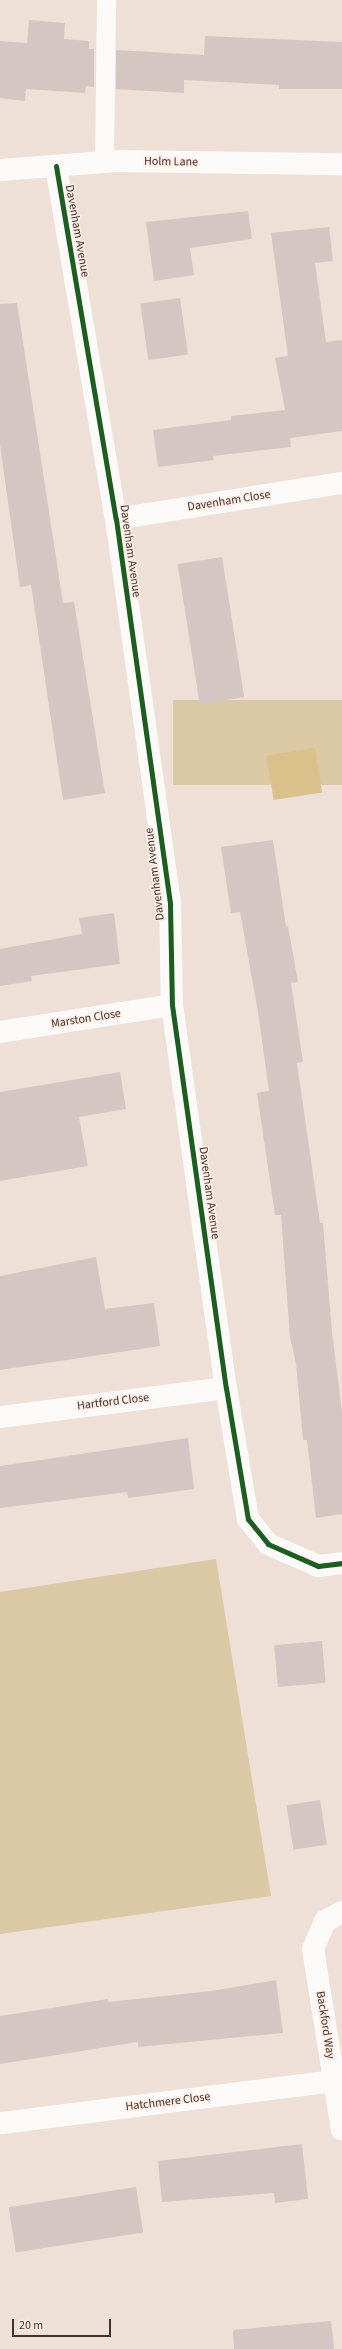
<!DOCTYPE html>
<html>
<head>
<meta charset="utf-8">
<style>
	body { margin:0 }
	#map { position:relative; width:342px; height:2349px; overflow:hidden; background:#eedfd7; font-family:"Source Sans 3",sans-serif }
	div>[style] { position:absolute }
	.green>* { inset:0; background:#dbc8a4; transform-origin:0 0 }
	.forest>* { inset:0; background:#dac18b; transform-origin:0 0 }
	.building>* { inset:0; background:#d4c7c3; transform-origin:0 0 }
	.lane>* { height:19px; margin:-9.5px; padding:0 9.5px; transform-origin:9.5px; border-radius:9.5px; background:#fcfaf9 }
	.street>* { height:22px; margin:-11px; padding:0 11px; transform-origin:11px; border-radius:11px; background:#fcfaf9 }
	.cycleway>* { height:5px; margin:-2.5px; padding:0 2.5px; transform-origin:2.5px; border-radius:2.5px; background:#1b5e20 }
	span { translate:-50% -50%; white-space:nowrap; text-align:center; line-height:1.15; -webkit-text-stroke:3px #fdece3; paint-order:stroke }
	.street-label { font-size:12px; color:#3e342e }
	.scale { position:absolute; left:12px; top:2319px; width:99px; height:18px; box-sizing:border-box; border:2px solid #3e342e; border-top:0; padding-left:5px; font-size:12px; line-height:14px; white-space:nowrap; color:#3e342e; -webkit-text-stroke:3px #fdece3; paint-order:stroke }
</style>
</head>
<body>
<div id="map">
	<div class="green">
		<i style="left:342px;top:700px;width:85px;height:169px;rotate:90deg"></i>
		<i style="clip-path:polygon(216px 1559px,271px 1896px,0 1934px,0 1592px)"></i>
	</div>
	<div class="forest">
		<i style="left:315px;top:748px;width:45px;height:49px;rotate:81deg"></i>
	</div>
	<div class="building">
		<i style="clip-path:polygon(29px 20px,65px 23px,64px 39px,89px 41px,89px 49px,94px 49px,94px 87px,86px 86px,85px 93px,26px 89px,25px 101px,0 98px,0 41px,27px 43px)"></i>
		<i style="clip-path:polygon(205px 36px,342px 42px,342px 89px,279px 89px,279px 85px,184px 80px,184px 93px,116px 89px,116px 50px,204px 55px)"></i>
		<i style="clip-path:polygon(248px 211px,252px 239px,190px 248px,194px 275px,154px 281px,146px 222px)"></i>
		<i style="clip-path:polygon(329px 227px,333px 261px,315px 263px,326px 342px,342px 340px,342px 431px,290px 438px,291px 447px,213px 456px,214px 460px,158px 467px,153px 430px,231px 420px,231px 416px,285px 410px,275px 358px,288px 356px,271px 233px)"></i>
		<i style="left:180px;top:298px;width:57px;height:40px;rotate:82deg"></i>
		<i style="clip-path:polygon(17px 303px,63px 603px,74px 602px,105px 793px,63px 800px,31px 585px,20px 587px,0 445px,0 304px)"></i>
		<i style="left:222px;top:557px;width:142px;height:45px;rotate:81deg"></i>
		<i style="clip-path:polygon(273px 840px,286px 927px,288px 926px,298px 982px,291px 983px,303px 1062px,297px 1063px,320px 1223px,323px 1223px,332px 1332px,342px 1412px,342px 1514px,316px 1518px,307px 1440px,303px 1440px,296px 1364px,290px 1337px,281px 1215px,275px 1215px,257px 1093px,269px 1091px,258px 1012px,240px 912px,231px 913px,221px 847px)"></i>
		<i style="clip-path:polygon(114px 913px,120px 964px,31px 976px,32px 981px,0 986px,0 949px,82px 934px,79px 918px)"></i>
		<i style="clip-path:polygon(120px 1072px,126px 1109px,79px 1117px,88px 1166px,0 1181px,0 1092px)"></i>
		<i style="clip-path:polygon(96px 1257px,105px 1309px,154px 1303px,160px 1346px,0 1370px,0 1276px)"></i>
		<i style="clip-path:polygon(188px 1438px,194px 1489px,128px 1498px,127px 1492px,0 1508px,0 1466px)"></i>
		<i style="left:322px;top:1641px;width:42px;height:48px;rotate:85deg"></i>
		<i style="left:320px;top:1800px;width:45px;height:34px;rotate:81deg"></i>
		<i style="clip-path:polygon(276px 1980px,283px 2033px,138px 2047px,138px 2042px,0 2064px,0 2016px,108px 1999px,108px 2002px,211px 1991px)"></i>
		<i style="clip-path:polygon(302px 2144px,308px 2199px,275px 2203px,274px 2193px,162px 2202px,158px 2161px)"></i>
		<i style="left:136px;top:2187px;width:46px;height:129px;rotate:81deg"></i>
		<i style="clip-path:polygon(331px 2321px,334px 2349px,234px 2349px,233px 2330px)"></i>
	</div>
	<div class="lane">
		<i style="left:104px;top:163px;width:163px;rotate:-89.3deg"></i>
	</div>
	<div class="street">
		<i style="left:56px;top:166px;width:358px;rotate:80.4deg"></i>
		<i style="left:116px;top:519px;width:389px;rotate:82deg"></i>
		<i style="left:170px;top:904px;width:101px;rotate:88.9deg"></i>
		<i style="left:172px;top:1005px;width:387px;rotate:82deg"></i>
		<i style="left:226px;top:1388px;width:133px;rotate:80.5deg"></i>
		<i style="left:248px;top:1519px;width:32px;rotate:51deg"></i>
		<i style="left:268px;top:1544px;width:55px;rotate:23.7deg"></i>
		<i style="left:318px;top:1566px;width:24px;rotate:-7deg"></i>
		<i style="left:0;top:170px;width:117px;rotate:-4.4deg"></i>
		<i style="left:117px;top:161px;width:225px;rotate:0.8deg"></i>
		<i style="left:116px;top:519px;width:229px;rotate:-9.1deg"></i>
		<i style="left:0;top:1032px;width:174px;rotate:-8.9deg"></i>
		<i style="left:0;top:1417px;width:228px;rotate:-7.3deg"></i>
		<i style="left:342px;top:1912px;width:19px;rotate:152deg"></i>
		<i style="left:325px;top:1921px;width:30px;rotate:113deg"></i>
		<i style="left:313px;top:1949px;width:183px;rotate:80.9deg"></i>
		<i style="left:2px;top:2123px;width:335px;rotate:-7.2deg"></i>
	</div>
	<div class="cycleway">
		<i style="left:56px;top:166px;width:358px;rotate:80.4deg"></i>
		<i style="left:116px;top:519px;width:389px;rotate:82deg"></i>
		<i style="left:170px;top:904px;width:101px;rotate:88.9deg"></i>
		<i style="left:172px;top:1005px;width:387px;rotate:82deg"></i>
		<i style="left:226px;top:1388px;width:133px;rotate:80.5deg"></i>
		<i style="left:248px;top:1519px;width:32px;rotate:51deg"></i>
		<i style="left:268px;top:1544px;width:55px;rotate:23.7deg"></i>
		<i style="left:318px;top:1566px;width:24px;rotate:-7deg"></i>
	</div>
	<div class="street-label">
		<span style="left:171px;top:162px;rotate:1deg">Holm Lane</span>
		<span style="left:77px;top:231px;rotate:80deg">Davenham Avenue</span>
		<span style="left:229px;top:501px;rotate:-9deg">Davenham Close</span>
		<span style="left:130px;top:551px;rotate:82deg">Davenham Avenue</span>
		<span style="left:155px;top:874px;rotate:-97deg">Davenham Avenue</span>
		<span style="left:86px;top:1019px;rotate:-9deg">Marston Close</span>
		<span style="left:209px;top:1193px;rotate:82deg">Davenham Avenue</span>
		<span style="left:113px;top:1402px;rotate:-7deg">Hartford Close</span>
		<span style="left:325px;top:2025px;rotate:81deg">Backford Way</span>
		<span style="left:168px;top:2102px;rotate:-7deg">Hatchmere Close</span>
	</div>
	<div class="scale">20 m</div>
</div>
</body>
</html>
